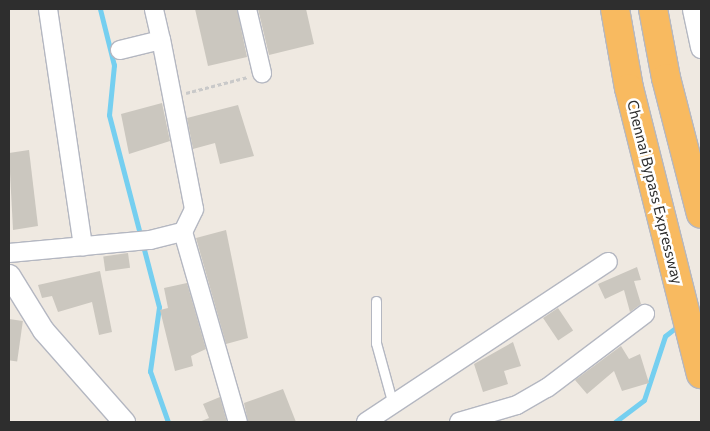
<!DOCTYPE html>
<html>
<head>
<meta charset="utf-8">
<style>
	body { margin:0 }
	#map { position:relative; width:710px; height:431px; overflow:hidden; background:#efe9e1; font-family:Commissioner,sans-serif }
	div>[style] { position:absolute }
	.stream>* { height:5px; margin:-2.5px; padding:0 2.5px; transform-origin:2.5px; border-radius:2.5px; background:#75cff0 }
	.building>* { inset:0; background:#cbc7bf; transform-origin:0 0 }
	.path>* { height:3px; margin-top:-1.5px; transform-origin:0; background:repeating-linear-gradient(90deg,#c9c9c9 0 4px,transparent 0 6.5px) }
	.roads { filter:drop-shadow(1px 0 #b4b7c1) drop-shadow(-1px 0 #b4b7c1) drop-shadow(0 1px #b4b7c1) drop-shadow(0 -1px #b4b7c1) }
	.service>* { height:9px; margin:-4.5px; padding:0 4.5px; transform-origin:4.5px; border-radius:4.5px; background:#fff }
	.minor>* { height:18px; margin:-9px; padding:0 9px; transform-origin:9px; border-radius:9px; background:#fff }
	.tertiary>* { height:21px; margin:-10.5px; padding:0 10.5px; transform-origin:10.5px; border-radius:10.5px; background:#fff }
	.trunk>* { height:28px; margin:-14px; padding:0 14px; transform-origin:14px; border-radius:14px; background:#f8ba60 }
	span { translate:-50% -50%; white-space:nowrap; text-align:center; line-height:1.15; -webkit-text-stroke:5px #fff; paint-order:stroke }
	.street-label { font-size:15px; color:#2e2e2e }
	.frame { position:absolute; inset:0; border:10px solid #2e2e2e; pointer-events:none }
</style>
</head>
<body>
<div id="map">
	<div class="stream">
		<i style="left:100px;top:9px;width:58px;rotate:76deg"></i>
		<i style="left:114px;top:65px;width:50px;rotate:95.7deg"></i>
		<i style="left:109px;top:115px;width:198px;rotate:75.4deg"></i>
		<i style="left:159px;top:307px;width:65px;rotate:98deg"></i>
		<i style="left:150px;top:371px;width:54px;rotate:70.6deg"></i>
		<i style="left:615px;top:422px;width:36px;rotate:-37deg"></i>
		<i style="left:644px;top:400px;width:67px;rotate:-71.8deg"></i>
		<i style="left:665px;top:336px;width:16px;rotate:-38deg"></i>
	</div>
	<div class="building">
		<i style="clip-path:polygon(195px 9px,237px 9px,247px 57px,208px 66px)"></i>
		<i style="clip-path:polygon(258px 9px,306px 9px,314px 44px,269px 55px)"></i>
		<i style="clip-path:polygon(162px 103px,170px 141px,129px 154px,121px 114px)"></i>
		<i style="clip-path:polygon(238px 105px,254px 156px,220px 164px,215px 143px,193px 149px,187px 118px)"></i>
		<i style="clip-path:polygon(29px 150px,38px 226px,13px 230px,9px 153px)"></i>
		<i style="clip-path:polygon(226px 230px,248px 338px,226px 344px,196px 238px)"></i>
		<i style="left:128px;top:253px;width:15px;height:25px;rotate:82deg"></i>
		<i style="clip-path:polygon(637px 267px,641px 280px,634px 281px,641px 304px,630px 312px,624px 290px,605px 299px,598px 284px)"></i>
		<i style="clip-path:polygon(100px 271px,112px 332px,99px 335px,92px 302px,58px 312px,52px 296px,42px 298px,38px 285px)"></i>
		<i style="clip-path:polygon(187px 283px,206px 349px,191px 356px,193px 366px,175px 371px,160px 310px,168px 308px,164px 288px)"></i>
		<i style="left:558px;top:308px;width:27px;height:18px;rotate:56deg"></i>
		<i style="left:9px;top:319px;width:14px;height:41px;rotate:8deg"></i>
		<i style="clip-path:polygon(513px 342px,521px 366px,504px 371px,508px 384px,483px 392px,474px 364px)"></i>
		<i style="clip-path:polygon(621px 346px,629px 359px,640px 354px,649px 383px,622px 391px,614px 371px,587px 394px,575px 380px)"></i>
		<i style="clip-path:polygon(283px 389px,296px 422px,248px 422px,244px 403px)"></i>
		<i style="clip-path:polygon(220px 397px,227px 422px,199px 422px,209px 418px,203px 404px)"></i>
	</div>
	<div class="path">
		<i style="left:186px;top:93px;width:64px;rotate:-14.5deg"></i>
	</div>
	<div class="roads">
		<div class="service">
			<i style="left:376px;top:301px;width:42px;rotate:90deg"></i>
			<i style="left:376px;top:343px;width:60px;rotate:74.6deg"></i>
		</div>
		<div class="minor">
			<i style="left:48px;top:9px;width:240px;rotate:81.6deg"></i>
			<i style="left:247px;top:9px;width:66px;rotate:76.8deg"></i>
			<i style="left:120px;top:50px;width:42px;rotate:-13.7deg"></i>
			<i style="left:161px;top:40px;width:32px;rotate:-103deg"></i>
			<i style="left:183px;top:232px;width:198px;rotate:73.9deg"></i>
			<i style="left:9px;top:253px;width:142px;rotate:-5.3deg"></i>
			<i style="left:150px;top:240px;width:34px;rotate:-14deg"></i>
			<i style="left:183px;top:232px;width:25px;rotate:-64deg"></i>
			<i style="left:194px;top:209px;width:172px;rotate:-101deg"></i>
			<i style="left:366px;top:422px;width:290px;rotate:-33.5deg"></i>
			<i style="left:459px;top:422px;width:60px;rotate:-16.3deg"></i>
			<i style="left:517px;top:405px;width:34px;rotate:-30deg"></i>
			<i style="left:547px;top:388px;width:123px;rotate:-37.1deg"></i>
		</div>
		<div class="tertiary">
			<i style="left:693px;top:9px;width:39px;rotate:78deg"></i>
			<i style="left:9px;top:275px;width:65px;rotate:58.3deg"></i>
			<i style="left:43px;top:330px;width:123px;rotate:48.6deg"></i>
		</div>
		<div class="trunk">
			<i style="left:615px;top:9px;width:80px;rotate:80deg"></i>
			<i style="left:629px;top:88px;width:295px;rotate:75.9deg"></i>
			<i style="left:653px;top:9px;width:70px;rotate:79.3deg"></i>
			<i style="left:666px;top:78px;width:140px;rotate:75.6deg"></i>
		</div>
	</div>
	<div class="street-label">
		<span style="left:655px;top:192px;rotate:76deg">Chennai Bypass Expressway</span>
	</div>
	<div class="frame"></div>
</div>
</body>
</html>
